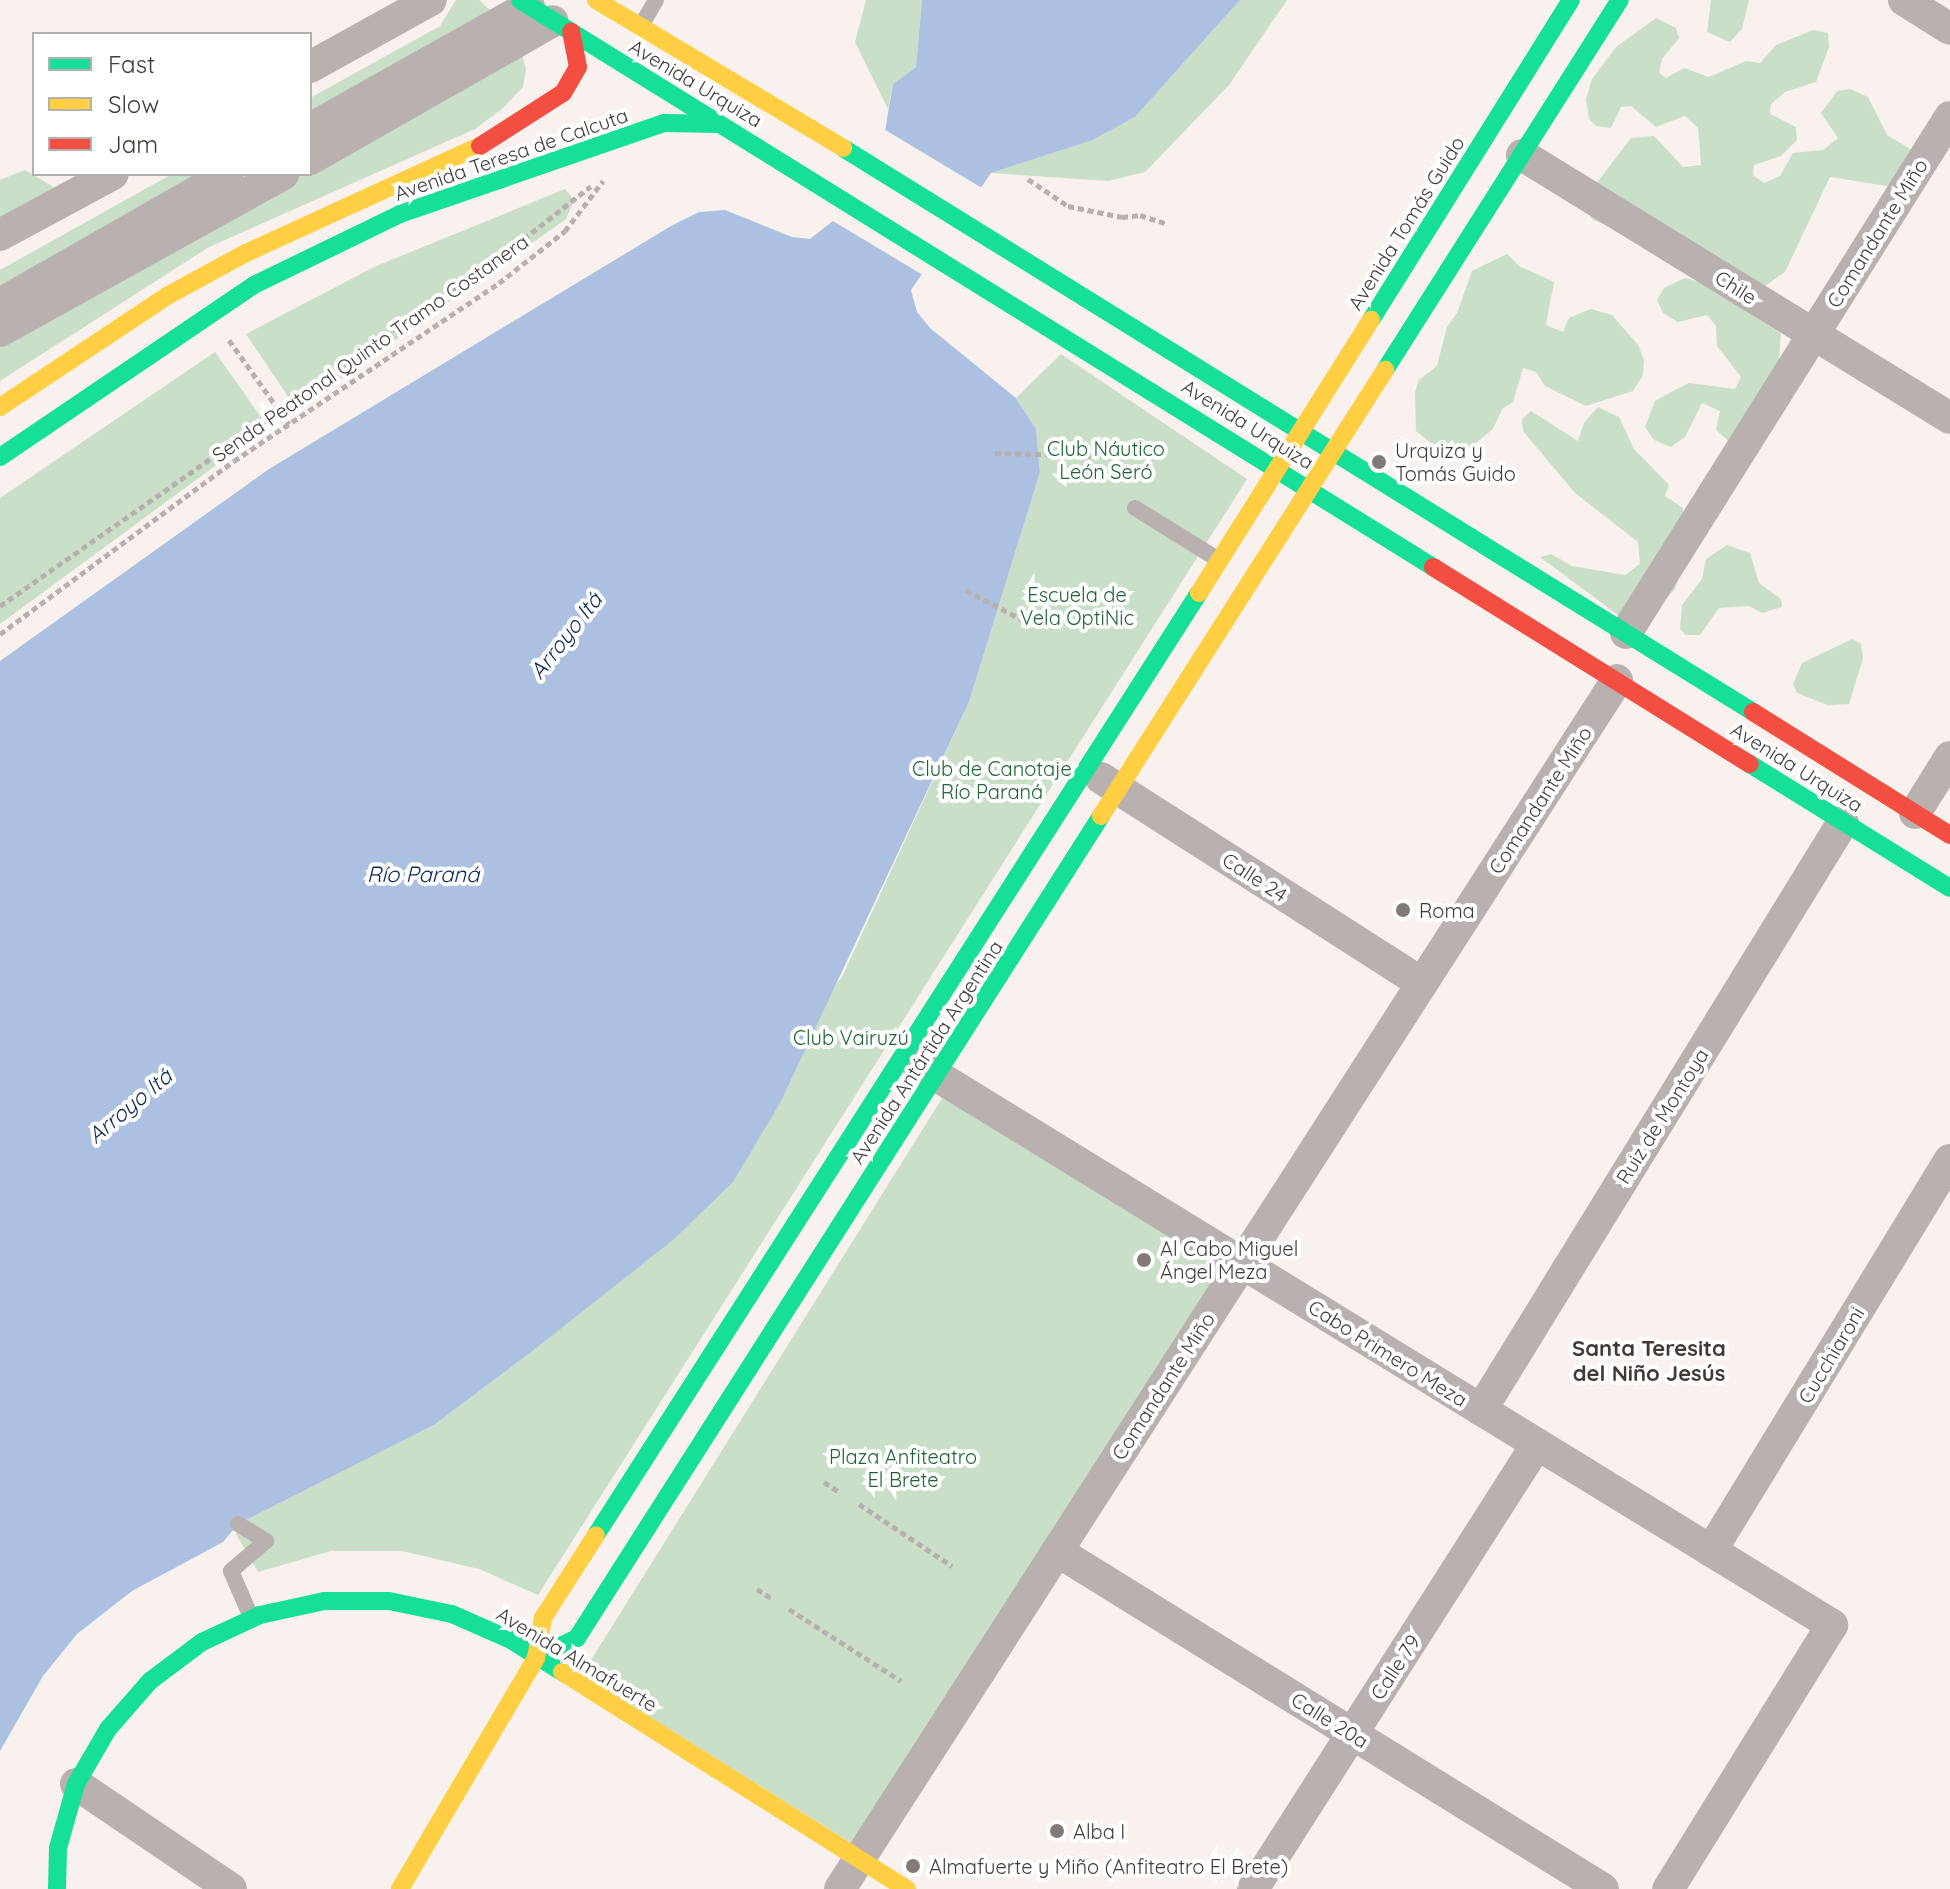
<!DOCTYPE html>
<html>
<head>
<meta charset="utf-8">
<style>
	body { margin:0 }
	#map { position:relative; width:1950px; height:1889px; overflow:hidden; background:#f8f1ee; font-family:Quicksand,sans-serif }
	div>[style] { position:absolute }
	.green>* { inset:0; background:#c9dfc8; transform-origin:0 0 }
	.water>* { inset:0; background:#acc1e1 }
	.pier>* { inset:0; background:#f8f1ee; transform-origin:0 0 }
	.path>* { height:5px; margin-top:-2.5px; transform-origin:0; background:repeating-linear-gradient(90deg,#b8b0af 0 6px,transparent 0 10px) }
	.lane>* { height:16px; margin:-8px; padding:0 8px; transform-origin:8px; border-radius:8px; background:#b9b0b0 }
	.street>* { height:32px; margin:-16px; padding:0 16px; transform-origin:16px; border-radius:16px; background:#b9b0b0 }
	.fast>* { height:18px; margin:-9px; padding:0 9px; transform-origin:9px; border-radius:9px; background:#16e098 }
	.slow>* { height:18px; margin:-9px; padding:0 9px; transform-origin:9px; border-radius:9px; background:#ffcf43 }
	.jam>* { height:18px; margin:-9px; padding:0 9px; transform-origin:9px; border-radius:9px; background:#f24e42 }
	.dots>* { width:22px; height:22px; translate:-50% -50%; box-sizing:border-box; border:4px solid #fff; border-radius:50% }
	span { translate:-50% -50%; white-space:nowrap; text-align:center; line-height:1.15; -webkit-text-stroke:8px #fff; paint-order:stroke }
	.street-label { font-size:20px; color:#433a35 }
	.park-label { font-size:20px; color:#206431 }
	.poi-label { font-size:20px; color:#433a35 }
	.left { translate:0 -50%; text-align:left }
	.water-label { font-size:22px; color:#082852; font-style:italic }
	.neighbourhood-label { font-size:22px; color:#433a35; font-weight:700 }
	.legend { position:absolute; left:32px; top:32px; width:280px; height:144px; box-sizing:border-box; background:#fff; border:2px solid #b4b0ae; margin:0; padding:10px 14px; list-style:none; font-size:24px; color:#433a35 }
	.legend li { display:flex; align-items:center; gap:16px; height:40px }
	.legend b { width:40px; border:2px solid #b4b0ae }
</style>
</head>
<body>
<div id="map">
	<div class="green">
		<i style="clip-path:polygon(456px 0,479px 0,503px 22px,521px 50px,526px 69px,523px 87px,502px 109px,475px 129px,209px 247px,0 381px,0 270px,172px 174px,310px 174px,310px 98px,440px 26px)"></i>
		<i style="clip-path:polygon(866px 0,922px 0,916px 67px,893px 84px,888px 109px,855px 42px)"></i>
		<i style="clip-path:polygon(1240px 0,1287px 0,1229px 85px,1145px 172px,1108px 181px,991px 173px,1093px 140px,1135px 117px)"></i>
		<i style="clip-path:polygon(1711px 0,1749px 0,1742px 29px,1730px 42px,1707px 32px)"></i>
		<i style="clip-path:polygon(1656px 18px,1676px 28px,1679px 38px,1662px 59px,1659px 73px,1666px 78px,1684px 68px,1709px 77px,1746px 61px,1760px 63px,1776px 45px,1813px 30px,1828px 33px,1829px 47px,1816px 82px,1785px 92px,1771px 104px,1770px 114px,1796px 127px,1797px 140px,1781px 156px,1754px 165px,1753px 175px,1764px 183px,1780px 176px,1793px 153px,1823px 150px,1838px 138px,1821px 113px,1837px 91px,1850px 89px,1868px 97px,1887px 135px,1917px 153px,1900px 188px,1830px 177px,1785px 272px,1762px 288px,1593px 220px,1584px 209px,1596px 184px,1631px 138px,1654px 136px,1683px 167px,1701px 165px,1698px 128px,1685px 116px,1656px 127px,1631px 106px,1621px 107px,1611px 128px,1596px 126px,1589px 119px,1586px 99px,1592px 79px,1616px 47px)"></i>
		<i style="clip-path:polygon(25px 170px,62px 192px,0 223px,0 180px)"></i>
		<i style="clip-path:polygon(565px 189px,574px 200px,566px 219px,297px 410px,246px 334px,374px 267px)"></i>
		<i style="clip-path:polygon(1507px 254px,1519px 266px,1554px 282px,1546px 325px,1563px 332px,1569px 318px,1591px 309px,1612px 315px,1638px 345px,1644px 360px,1643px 375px,1633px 391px,1586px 406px,1545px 386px,1536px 372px,1523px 368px,1513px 402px,1502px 409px,1493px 429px,1461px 455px,1437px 448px,1416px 431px,1415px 392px,1419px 380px,1437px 366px,1447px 327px,1457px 313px,1472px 271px)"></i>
		<i style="clip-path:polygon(1685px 278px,1707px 284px,1781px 334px,1778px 372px,1733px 445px,1716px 430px,1720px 411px,1702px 403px,1685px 437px,1671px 447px,1654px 440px,1645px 427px,1655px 401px,1675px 390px,1689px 383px,1735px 389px,1741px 377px,1717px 346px,1716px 326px,1707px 315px,1678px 322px,1663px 313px,1657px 300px,1664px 288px)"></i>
		<i style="clip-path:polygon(215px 352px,268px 427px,0 624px,0 498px)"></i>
		<i style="clip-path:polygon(1061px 354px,1247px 479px,538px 1595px,479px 1569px,402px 1551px,331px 1551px,258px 1572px,236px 1534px,238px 1524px,434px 1425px,526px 1356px,842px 977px,969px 702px,1040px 472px,1036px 429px,1016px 398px)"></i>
		<i style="clip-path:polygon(1598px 407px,1619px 417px,1634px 449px,1669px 485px,1665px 496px,1683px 508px,1683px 563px,1675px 589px,1652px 614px,1622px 618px,1540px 557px,1551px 554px,1572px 566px,1625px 575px,1640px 564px,1638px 542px,1575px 493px,1523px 431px,1522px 419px,1531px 411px,1578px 441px,1584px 423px)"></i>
		<i style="clip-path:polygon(1727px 545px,1750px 553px,1759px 583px,1781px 599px,1782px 607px,1762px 613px,1749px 606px,1719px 608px,1700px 635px,1686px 635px,1680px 629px,1682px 605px,1702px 579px,1706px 559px)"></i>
		<i style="clip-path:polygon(1852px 639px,1861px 644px,1863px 658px,1849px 704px,1828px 705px,1797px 693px,1793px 684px,1802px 663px)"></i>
		<i style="left:949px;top:1087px;width:332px;height:693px;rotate:32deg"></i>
	</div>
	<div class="water">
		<i style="clip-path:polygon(922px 0,1240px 0,1135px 117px,1093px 140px,991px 173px,911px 290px,917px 312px,930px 328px,1016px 398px,1036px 429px,1040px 472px,969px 702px,780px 1103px,733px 1182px,673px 1240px,526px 1356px,434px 1425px,238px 1524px,223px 1542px,132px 1591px,77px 1634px,43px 1676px,0 1751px,0 661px,269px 469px,671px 226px,699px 212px,725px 210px,792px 237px,810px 239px,838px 217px,885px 131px,893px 84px,916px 67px)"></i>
	</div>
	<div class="pier">
		<i style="left:882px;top:128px;width:119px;height:105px;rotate:31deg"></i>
	</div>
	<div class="path">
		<i style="left:1028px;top:179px;width:48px;rotate:34deg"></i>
		<i style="left:1068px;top:206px;width:55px;rotate:11.5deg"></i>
		<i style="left:1122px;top:217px;width:18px;rotate:-6deg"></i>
		<i style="left:1140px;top:215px;width:29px;rotate:18deg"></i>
		<i style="left:229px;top:340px;width:103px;rotate:54.5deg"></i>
		<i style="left:995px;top:453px;width:118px;rotate:1.5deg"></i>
		<i style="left:966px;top:590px;width:72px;rotate:28deg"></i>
		<i style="left:0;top:606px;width:630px;rotate:-34.98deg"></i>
		<i style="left:516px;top:245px;width:95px;rotate:-38.2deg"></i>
		<i style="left:0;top:634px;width:291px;rotate:-36.5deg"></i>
		<i style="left:234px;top:461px;width:319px;rotate:-33.9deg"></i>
		<i style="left:499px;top:283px;width:84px;rotate:-38.2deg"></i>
		<i style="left:565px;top:231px;width:63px;rotate:-52.8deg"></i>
		<i style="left:824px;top:1482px;width:20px;rotate:33deg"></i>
		<i style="left:859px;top:1504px;width:112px;rotate:33.7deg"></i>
		<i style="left:757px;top:1589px;width:19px;rotate:32deg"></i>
		<i style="left:789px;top:1609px;width:133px;rotate:32.7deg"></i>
	</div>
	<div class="lane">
		<i style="left:641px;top:26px;width:30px;rotate:-60deg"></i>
		<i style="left:1135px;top:508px;width:99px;rotate:31.8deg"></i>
		<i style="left:238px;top:1524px;width:33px;rotate:31deg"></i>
		<i style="left:266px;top:1541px;width:46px;rotate:139.4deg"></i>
		<i style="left:231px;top:1571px;width:50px;rotate:66.5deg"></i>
	</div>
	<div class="street">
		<i style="left:1904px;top:0;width:54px;rotate:32.2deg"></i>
		<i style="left:310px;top:67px;width:138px;rotate:-29deg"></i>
		<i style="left:310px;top:129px;width:251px;rotate:-29.3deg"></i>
		<i style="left:1522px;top:155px;width:502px;rotate:31.57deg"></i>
		<i style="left:310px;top:159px;width:279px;rotate:-29.6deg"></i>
		<i style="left:0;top:235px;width:128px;rotate:-28.4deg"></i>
		<i style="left:0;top:304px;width:262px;rotate:-29.7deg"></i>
		<i style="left:0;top:331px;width:324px;rotate:-29deg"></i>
		<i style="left:1626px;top:633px;width:609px;rotate:-57.88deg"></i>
		<i style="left:1101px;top:778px;width:381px;rotate:32.6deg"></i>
		<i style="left:1915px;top:813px;width:66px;rotate:-58deg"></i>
		<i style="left:916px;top:1063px;width:1075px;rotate:31.53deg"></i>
		<i style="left:1832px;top:1625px;width:311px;rotate:121.8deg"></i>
		<i style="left:1481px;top:1410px;width:690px;rotate:-58.38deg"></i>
		<i style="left:1057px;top:1551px;width:642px;rotate:31.76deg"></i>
		<i style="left:1711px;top:1551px;width:458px;rotate:-58.6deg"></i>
		<i style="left:76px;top:1784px;width:187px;rotate:34.1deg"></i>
		<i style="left:840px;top:1889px;width:1437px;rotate:-57.27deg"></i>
		<i style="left:1253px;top:1889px;width:528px;rotate:-57.45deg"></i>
	</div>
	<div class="fast">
		<i style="left:520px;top:0;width:1075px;rotate:31.84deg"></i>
		<i style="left:843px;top:148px;width:1071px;rotate:31.79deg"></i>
		<i style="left:1371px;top:320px;width:377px;rotate:-58deg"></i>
		<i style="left:1385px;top:370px;width:438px;rotate:-57.6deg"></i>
		<i style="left:0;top:457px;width:307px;rotate:-34.1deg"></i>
		<i style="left:254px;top:285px;width:162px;rotate:-25.9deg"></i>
		<i style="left:400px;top:214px;width:280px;rotate:-19deg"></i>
		<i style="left:665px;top:123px;width:54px;rotate:1.1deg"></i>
		<i style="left:1750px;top:764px;width:235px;rotate:31.8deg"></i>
		<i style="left:596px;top:1535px;width:1118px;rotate:-57.38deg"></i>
		<i style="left:536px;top:1658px;width:46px;rotate:-26deg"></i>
		<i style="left:577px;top:1638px;width:975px;rotate:-57.48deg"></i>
		<i style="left:57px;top:1889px;width:41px;rotate:-88.6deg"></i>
		<i style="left:58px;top:1848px;width:66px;rotate:-74.3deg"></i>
		<i style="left:76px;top:1784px;width:64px;rotate:-59.8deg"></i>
		<i style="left:108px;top:1729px;width:64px;rotate:-48.8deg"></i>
		<i style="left:150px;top:1681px;width:65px;rotate:-36.9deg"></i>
		<i style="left:202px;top:1642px;width:64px;rotate:-25deg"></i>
		<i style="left:260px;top:1615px;width:66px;rotate:-12.3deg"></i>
		<i style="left:324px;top:1601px;width:65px"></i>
		<i style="left:389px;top:1601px;width:64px;rotate:11.7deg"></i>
		<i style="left:452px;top:1614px;width:64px;rotate:23.8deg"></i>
		<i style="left:511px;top:1640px;width:60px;rotate:32.1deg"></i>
	</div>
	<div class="slow">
		<i style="left:596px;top:0;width:288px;rotate:30.9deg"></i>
		<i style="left:0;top:407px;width:201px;rotate:-33.6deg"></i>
		<i style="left:167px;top:296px;width:90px;rotate:-28.6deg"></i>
		<i style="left:246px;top:253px;width:257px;rotate:-24.6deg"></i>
		<i style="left:1199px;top:593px;width:323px;rotate:-57.8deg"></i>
		<i style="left:1101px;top:816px;width:529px;rotate:-57.51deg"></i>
		<i style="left:562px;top:1672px;width:408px;rotate:32.2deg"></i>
		<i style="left:400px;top:1889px;width:268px;rotate:-59.5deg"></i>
		<i style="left:536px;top:1658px;width:41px;rotate:-80.1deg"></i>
		<i style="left:543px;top:1618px;width:98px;rotate:-57.4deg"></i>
	</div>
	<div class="jam">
		<i style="left:480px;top:146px;width:98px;rotate:-32.6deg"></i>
		<i style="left:563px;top:93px;width:30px;rotate:-60deg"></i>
		<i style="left:578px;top:67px;width:36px;rotate:-101deg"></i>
		<i style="left:1433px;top:567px;width:373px;rotate:31.9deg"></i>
		<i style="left:1753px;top:712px;width:232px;rotate:32deg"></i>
	</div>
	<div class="dots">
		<i style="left:1379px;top:462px;background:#827a76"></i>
		<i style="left:1403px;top:910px;background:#827a76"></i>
		<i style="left:1144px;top:1260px;background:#827a76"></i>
		<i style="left:1057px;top:1831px;background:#827a76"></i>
		<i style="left:913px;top:1866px;background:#827a76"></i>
	</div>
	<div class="street-label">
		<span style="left:696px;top:83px;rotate:31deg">Avenida Urquiza</span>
		<span style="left:511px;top:154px;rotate:-19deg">Avenida Teresa de Calcuta</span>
		<span style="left:1406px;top:223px;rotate:-58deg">Avenida Tomás Guido</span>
		<span style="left:1877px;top:233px;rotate:-58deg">Comandante Miño</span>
		<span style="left:1736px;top:287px;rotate:32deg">Chile</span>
		<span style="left:370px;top:348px;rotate:-35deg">Senda Peatonal Quinto Tramo Costanera</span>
		<span style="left:1248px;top:424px;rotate:32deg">Avenida Urquiza</span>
		<span style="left:1797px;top:767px;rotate:32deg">Avenida Urquiza</span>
		<span style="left:1540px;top:800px;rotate:-57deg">Comandante Miño</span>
		<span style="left:1255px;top:877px;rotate:33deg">Calle 24</span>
		<span style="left:926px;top:1052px;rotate:-57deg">Avenida Antártida Argentina</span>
		<span style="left:1662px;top:1116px;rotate:-58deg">Ruiz de Montoya</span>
		<span style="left:1388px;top:1353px;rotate:32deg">Cabo Primero Meza</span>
		<span style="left:1831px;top:1355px;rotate:-59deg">Cucchiaroni</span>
		<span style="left:1163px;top:1386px;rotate:-57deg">Comandante Miño</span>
		<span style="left:577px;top:1659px;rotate:31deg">Avenida Almafuerte</span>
		<span style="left:1395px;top:1667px;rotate:-57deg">Calle 79</span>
		<span style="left:1330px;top:1720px;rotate:32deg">Calle 20a</span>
	</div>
	<div class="park-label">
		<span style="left:1106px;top:460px">Club Náutico<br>León Seró</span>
		<span style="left:1077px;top:606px">Escuela de<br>Vela OptiNic</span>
		<span style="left:992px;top:780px">Club de Canotaje<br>Río Paraná</span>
		<span style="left:851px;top:1037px">Club Vairuzú</span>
		<span style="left:903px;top:1468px">Plaza Anfiteatro<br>El Brete</span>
	</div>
	<div class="poi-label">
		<span class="left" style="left:1395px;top:462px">Urquiza y<br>Tomás Guido</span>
		<span class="left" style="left:1419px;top:910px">Roma</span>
		<span class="left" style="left:1160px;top:1260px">Al Cabo Miguel<br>Ángel Meza</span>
		<span class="left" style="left:1073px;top:1831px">Alba I</span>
		<span class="left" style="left:929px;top:1866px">Almafuerte y Miño (Anfiteatro El Brete)</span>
	</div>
	<div class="water-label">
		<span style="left:566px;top:636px;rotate:-52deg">Arroyo Itá</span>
		<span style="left:423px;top:875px">Río Paraná</span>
		<span style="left:130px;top:1106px;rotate:-40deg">Arroyo Itá</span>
	</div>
	<div class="neighbourhood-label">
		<span style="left:1649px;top:1361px">Santa Teresita<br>del Niño Jesús</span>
	</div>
	<ul class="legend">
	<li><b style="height:10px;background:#16e098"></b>Fast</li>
	<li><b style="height:10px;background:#ffcf43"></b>Slow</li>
	<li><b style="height:10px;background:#f24e42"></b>Jam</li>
	</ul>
</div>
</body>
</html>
